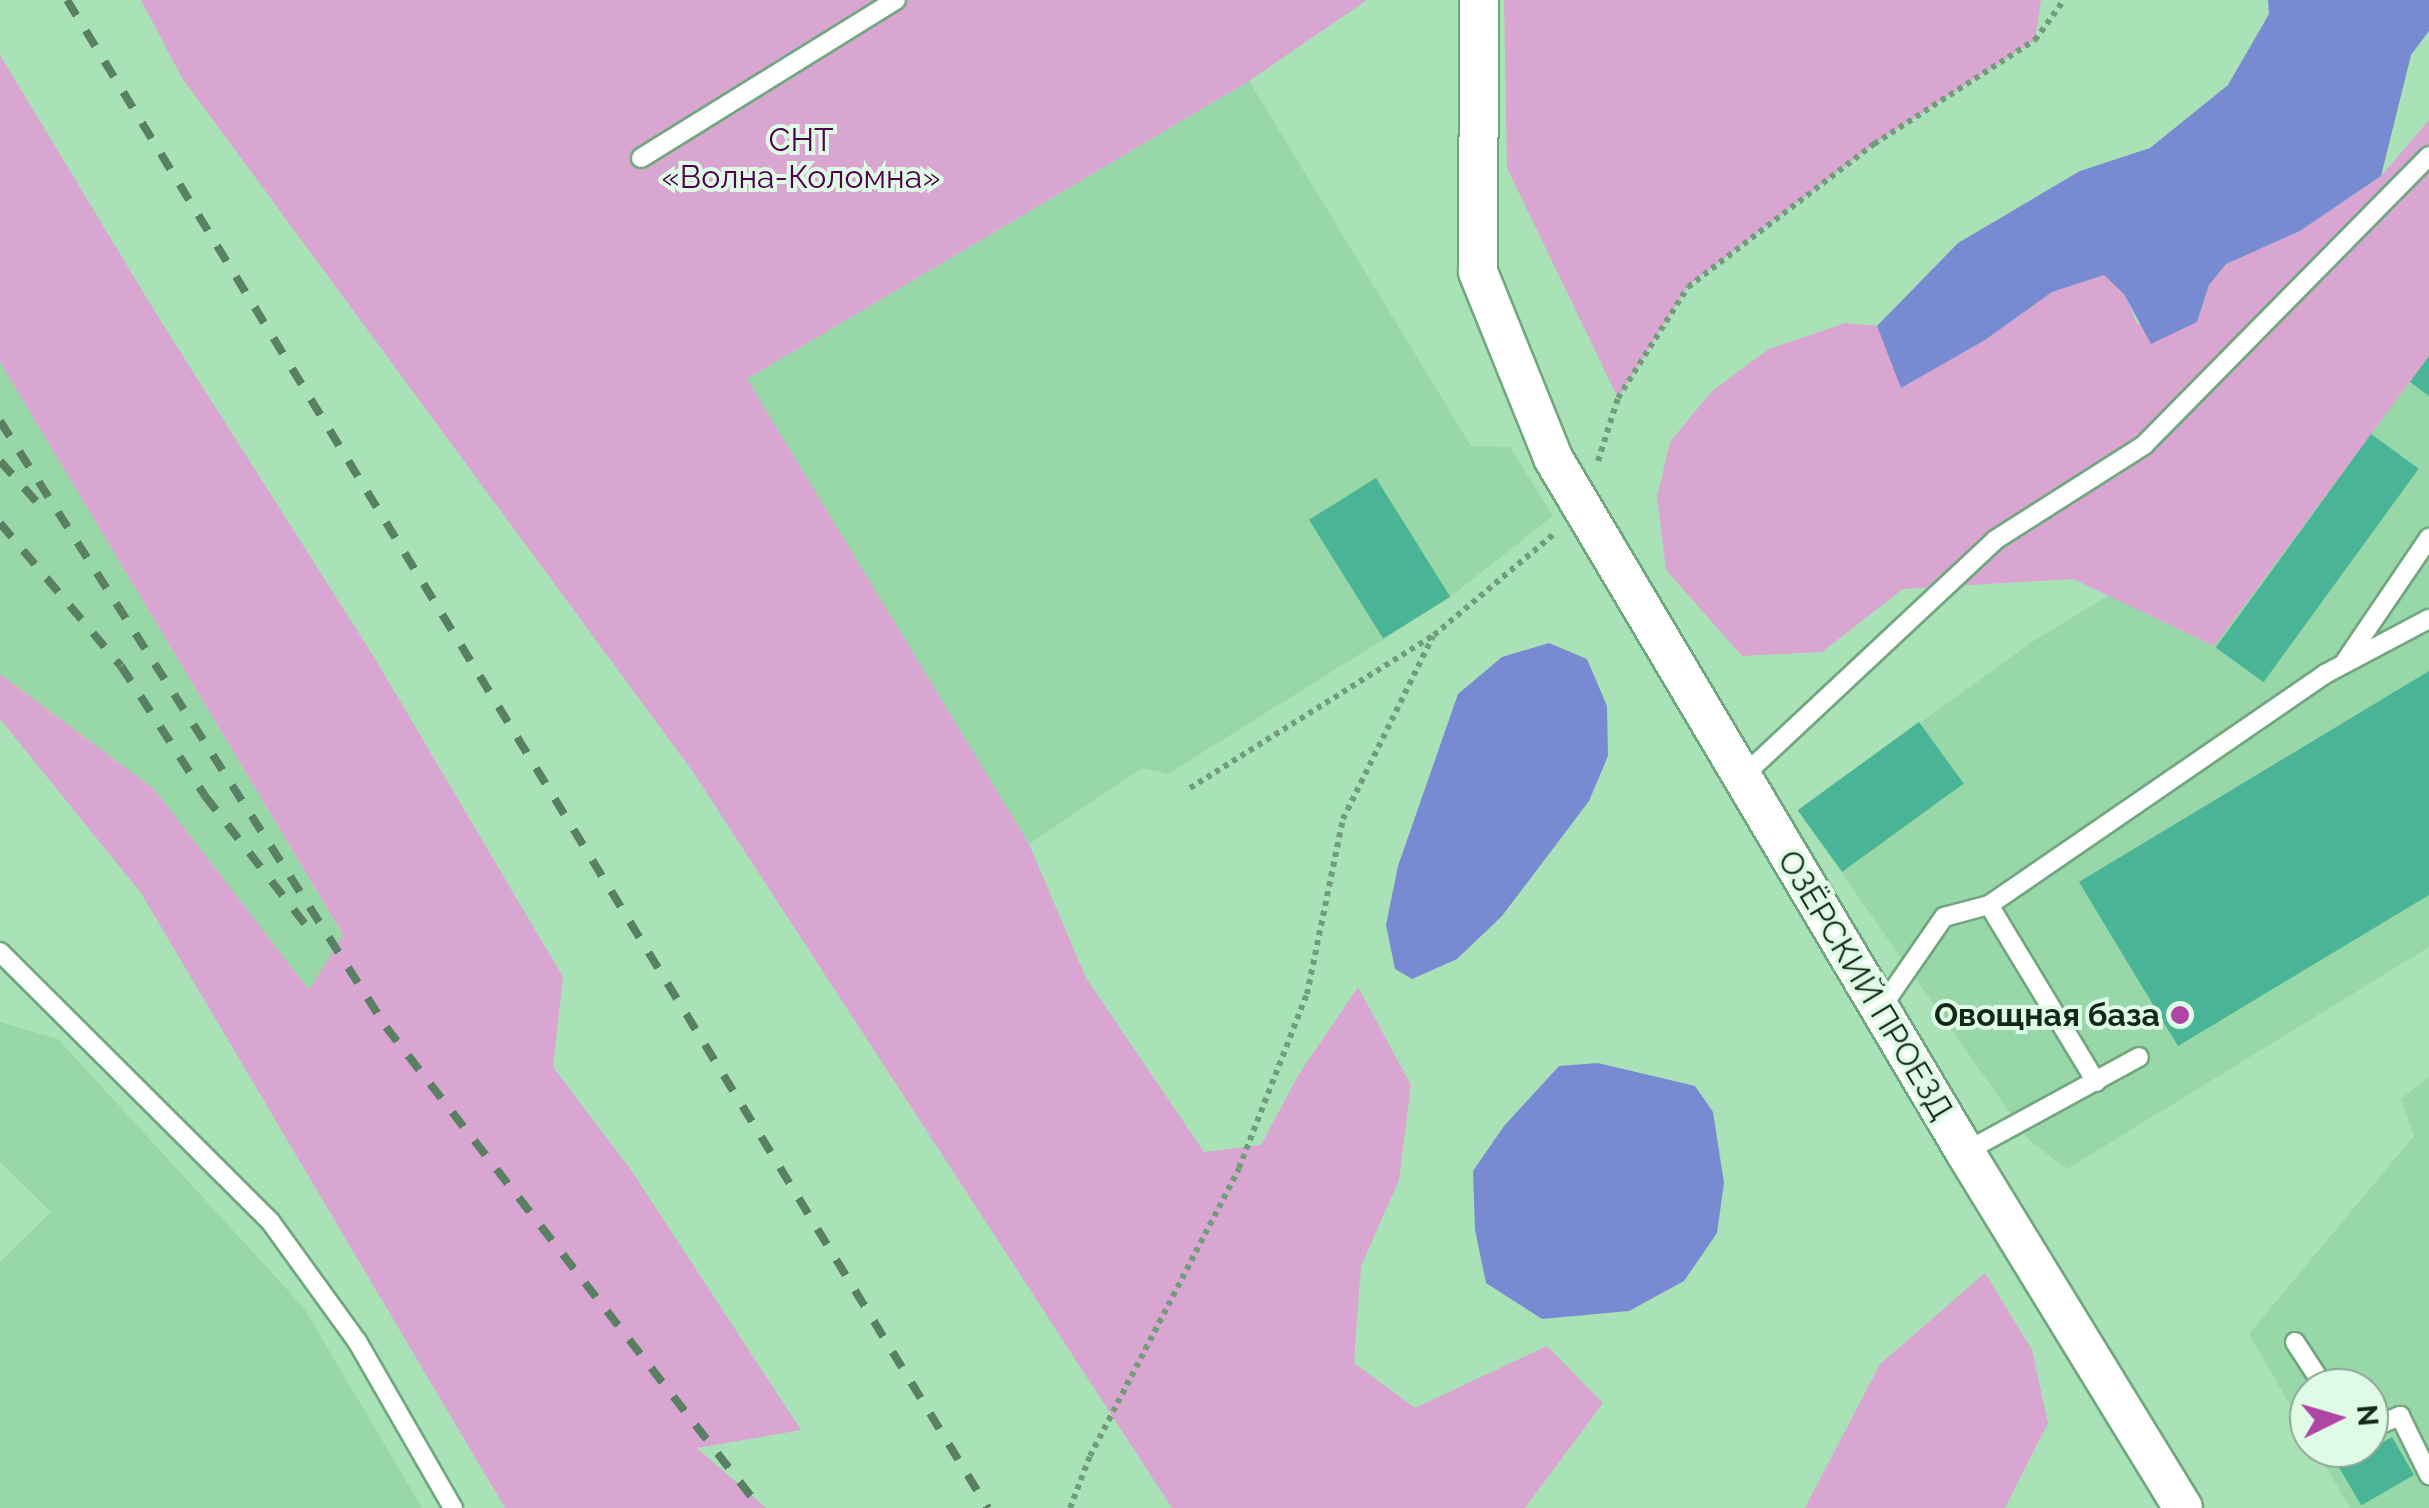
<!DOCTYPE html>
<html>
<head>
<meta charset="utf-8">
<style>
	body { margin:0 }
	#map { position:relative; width:2429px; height:1508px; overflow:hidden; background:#aae2b7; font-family:Raleway,sans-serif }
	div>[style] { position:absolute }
	.built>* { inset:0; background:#98d7a7 }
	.green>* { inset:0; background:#d8a6d1 }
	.water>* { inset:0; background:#788bd2 }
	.building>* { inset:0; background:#49b496; transform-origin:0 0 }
	.path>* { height:6px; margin-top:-3px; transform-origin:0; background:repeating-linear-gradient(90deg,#729d7c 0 5px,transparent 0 10px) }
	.roads { filter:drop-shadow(2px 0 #71a77f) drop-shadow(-2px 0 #71a77f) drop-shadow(0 2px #71a77f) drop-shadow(0 -2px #71a77f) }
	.lane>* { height:18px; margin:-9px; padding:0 9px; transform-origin:9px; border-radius:9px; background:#fff }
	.street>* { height:38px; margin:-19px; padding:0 19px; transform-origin:19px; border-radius:19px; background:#fff }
	.rail>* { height:8px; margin-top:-4px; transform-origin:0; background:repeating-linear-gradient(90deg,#5a8063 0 18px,transparent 0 36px) }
	.dots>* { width:28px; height:28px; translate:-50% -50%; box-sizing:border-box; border:5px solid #dffbe5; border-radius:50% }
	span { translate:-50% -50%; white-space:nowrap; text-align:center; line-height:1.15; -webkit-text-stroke:8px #dffbe5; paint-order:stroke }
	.park-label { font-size:32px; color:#52004d }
	.street-label { font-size:32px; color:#122819 }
	.poi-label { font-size:32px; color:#122819; font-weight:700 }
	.right { translate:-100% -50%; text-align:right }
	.north { position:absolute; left:2289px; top:1368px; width:100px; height:100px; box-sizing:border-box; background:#dffbe5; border:2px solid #8da793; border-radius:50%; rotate:85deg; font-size:28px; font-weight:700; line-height:40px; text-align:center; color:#122819 }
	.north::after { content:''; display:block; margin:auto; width:35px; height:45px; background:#b045a5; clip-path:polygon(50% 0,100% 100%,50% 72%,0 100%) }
</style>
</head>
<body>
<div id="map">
	<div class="built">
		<i style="clip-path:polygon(1249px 81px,1471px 446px,1510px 447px,1553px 516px,1450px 597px,1384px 639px,1168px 774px,1142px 768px,1029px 844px,747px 379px)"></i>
		<i style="clip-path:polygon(2429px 356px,2429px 947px,2067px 1169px,2029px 1140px,1798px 811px,2032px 642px,2109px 595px,2214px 646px)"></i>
		<i style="clip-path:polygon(0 362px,343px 936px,309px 990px,154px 789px,0 674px)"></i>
		<i style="clip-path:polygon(0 1022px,58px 1039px,304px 1308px,422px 1508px,0 1508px,0 1262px,51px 1212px,0 1162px)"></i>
		<i style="clip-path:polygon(2429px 1077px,2429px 1508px,2350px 1508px,2315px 1448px,2369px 1448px,2369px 1388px,2309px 1388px,2309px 1438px,2249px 1334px,2414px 1136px,2401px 1099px)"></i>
	</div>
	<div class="green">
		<i style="clip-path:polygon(141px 0,1367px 0,1249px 81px,747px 379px,1029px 844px,1086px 978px,1204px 1152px,1261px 1145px,1299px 1074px,1358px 987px,1411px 1085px,1399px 1180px,1361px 1266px,1354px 1363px,1415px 1408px,1547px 1346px,1603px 1403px,1525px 1508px,1172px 1508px,693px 772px,182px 78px)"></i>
		<i style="clip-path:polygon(1504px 0,2041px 0,2035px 40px,1874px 144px,1688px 286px,1618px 398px,1507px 168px)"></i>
		<i style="clip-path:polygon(0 55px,160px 320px,374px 657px,563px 977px,553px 1067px,631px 1170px,801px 1430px,697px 1448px,766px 1508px,505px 1508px,141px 893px,0 719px,0 674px,154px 789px,309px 990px,343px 935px,0 362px)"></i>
		<i style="clip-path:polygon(2429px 120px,2429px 356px,2214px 646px,2073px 579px,1903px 589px,1822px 652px,1742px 656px,1666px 570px,1657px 497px,1670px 442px,1712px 391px,1769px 349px,1845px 323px,1877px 326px,1902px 387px,1985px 340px,2052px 292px,2105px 274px,2125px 294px,2137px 324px,2197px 322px,2209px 285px,2226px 264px,2300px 231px,2381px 176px)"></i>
		<i style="clip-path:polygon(1985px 1273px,2032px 1350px,2048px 1423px,2005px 1508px,1805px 1508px,1880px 1364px)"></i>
	</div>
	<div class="water">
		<i style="clip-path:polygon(2268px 0,2429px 0,2429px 31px,2411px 55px,2381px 176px,2300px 231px,2226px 264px,2209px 285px,2197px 322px,2151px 344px,2124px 294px,2104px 275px,2052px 292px,1985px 340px,1901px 388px,1877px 326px,1958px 243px,2080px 171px,2150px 148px,2228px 85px,2269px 14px)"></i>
		<i style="clip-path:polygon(1549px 643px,1587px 659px,1607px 706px,1608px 756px,1589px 801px,1502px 916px,1457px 959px,1412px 979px,1395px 969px,1386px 925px,1398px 866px,1458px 694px,1502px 657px)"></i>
		<i style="clip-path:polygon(1598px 1063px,1695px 1086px,1713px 1112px,1724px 1183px,1717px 1233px,1684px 1281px,1629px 1311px,1542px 1319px,1486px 1283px,1475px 1230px,1473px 1171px,1504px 1126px,1559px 1066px)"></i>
	</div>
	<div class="building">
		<i style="clip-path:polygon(2429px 356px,2429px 396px,2410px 382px)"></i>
		<i style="left:2371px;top:434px;width:59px;height:264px;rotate:36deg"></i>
		<i style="left:1376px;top:478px;width:140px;height:79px;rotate:58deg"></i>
		<i style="clip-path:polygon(2429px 671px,2429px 895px,2178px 1046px,2079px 882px)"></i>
		<i style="left:1919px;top:722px;width:76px;height:150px;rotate:54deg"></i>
		<i style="left:2392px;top:1437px;width:44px;height:61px;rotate:60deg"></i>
	</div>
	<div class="path">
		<i style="left:1598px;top:461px;width:66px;rotate:-72.4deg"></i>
		<i style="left:1618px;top:398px;width:131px;rotate:-57.8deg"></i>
		<i style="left:1688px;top:287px;width:235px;rotate:-37.6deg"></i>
		<i style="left:1874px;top:144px;width:192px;rotate:-32.9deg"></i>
		<i style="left:2035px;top:40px;width:49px;rotate:-54.1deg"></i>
		<i style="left:1190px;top:788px;width:288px;rotate:-32.1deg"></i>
		<i style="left:1434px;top:635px;width:158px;rotate:-40.1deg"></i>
		<i style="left:1070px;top:1508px;width:56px;rotate:-69deg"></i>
		<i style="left:1090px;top:1456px;width:324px;rotate:-62.6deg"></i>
		<i style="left:1239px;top:1168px;width:187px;rotate:-68.7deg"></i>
		<i style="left:1307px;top:994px;width:179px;rotate:-78.4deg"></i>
		<i style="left:1343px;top:819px;width:204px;rotate:-63.8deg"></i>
	</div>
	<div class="roads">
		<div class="lane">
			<i style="left:641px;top:158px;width:300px;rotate:-31.8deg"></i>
			<i style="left:2346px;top:660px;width:148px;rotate:-55.8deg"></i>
			<i style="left:1741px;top:778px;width:348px;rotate:-43.1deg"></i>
			<i style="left:1995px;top:540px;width:177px;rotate:-32.5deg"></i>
			<i style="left:2144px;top:445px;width:406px;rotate:-45.4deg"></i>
			<i style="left:1989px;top:905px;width:408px;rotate:-34.5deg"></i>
			<i style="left:2325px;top:674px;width:118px;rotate:-27.9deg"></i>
			<i style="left:0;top:952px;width:381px;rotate:44.9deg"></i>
			<i style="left:270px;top:1221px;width:148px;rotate:54.1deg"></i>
			<i style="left:357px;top:1341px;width:193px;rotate:60.1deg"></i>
			<i style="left:1881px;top:1008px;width:111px;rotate:-55.3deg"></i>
			<i style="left:1944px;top:917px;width:47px;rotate:-14.9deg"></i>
			<i style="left:1989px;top:905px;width:207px;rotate:58.8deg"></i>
			<i style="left:1965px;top:1152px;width:198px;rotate:-28.6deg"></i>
			<i style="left:2295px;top:1342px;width:55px;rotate:56.9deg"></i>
			<i style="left:2369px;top:1429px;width:34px;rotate:-23deg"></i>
			<i style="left:2400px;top:1416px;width:66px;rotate:63.8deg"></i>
		</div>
		<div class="street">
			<i style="left:1479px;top:0;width:272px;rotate:90.2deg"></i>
			<i style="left:1478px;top:272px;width:201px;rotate:68deg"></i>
			<i style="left:1553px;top:458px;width:807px;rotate:59.3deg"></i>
			<i style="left:1965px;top:1152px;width:417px;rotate:58.5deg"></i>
		</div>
	</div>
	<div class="rail">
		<i style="left:67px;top:0;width:1767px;rotate:58.59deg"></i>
		<i style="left:0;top:421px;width:718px;rotate:57.5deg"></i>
		<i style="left:386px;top:1027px;width:609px;rotate:52.13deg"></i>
		<i style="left:0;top:461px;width:63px;rotate:48.2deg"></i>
		<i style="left:0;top:523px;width:187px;rotate:49.8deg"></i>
		<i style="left:121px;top:666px;width:155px;rotate:57.1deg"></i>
		<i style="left:205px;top:796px;width:162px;rotate:52deg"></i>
	</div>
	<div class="dots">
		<i style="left:2180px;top:1015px;background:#b045a5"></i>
	</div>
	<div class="park-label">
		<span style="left:801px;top:159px">СНТ<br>«Волна-Коломна»</span>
	</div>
	<div class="street-label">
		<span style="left:1865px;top:985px;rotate:59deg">ОЗЁРСКИЙ ПРОЕЗД</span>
	</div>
	<div class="poi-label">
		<span class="right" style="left:2160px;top:1015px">Овощная база</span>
	</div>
	<div class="north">N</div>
</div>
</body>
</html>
